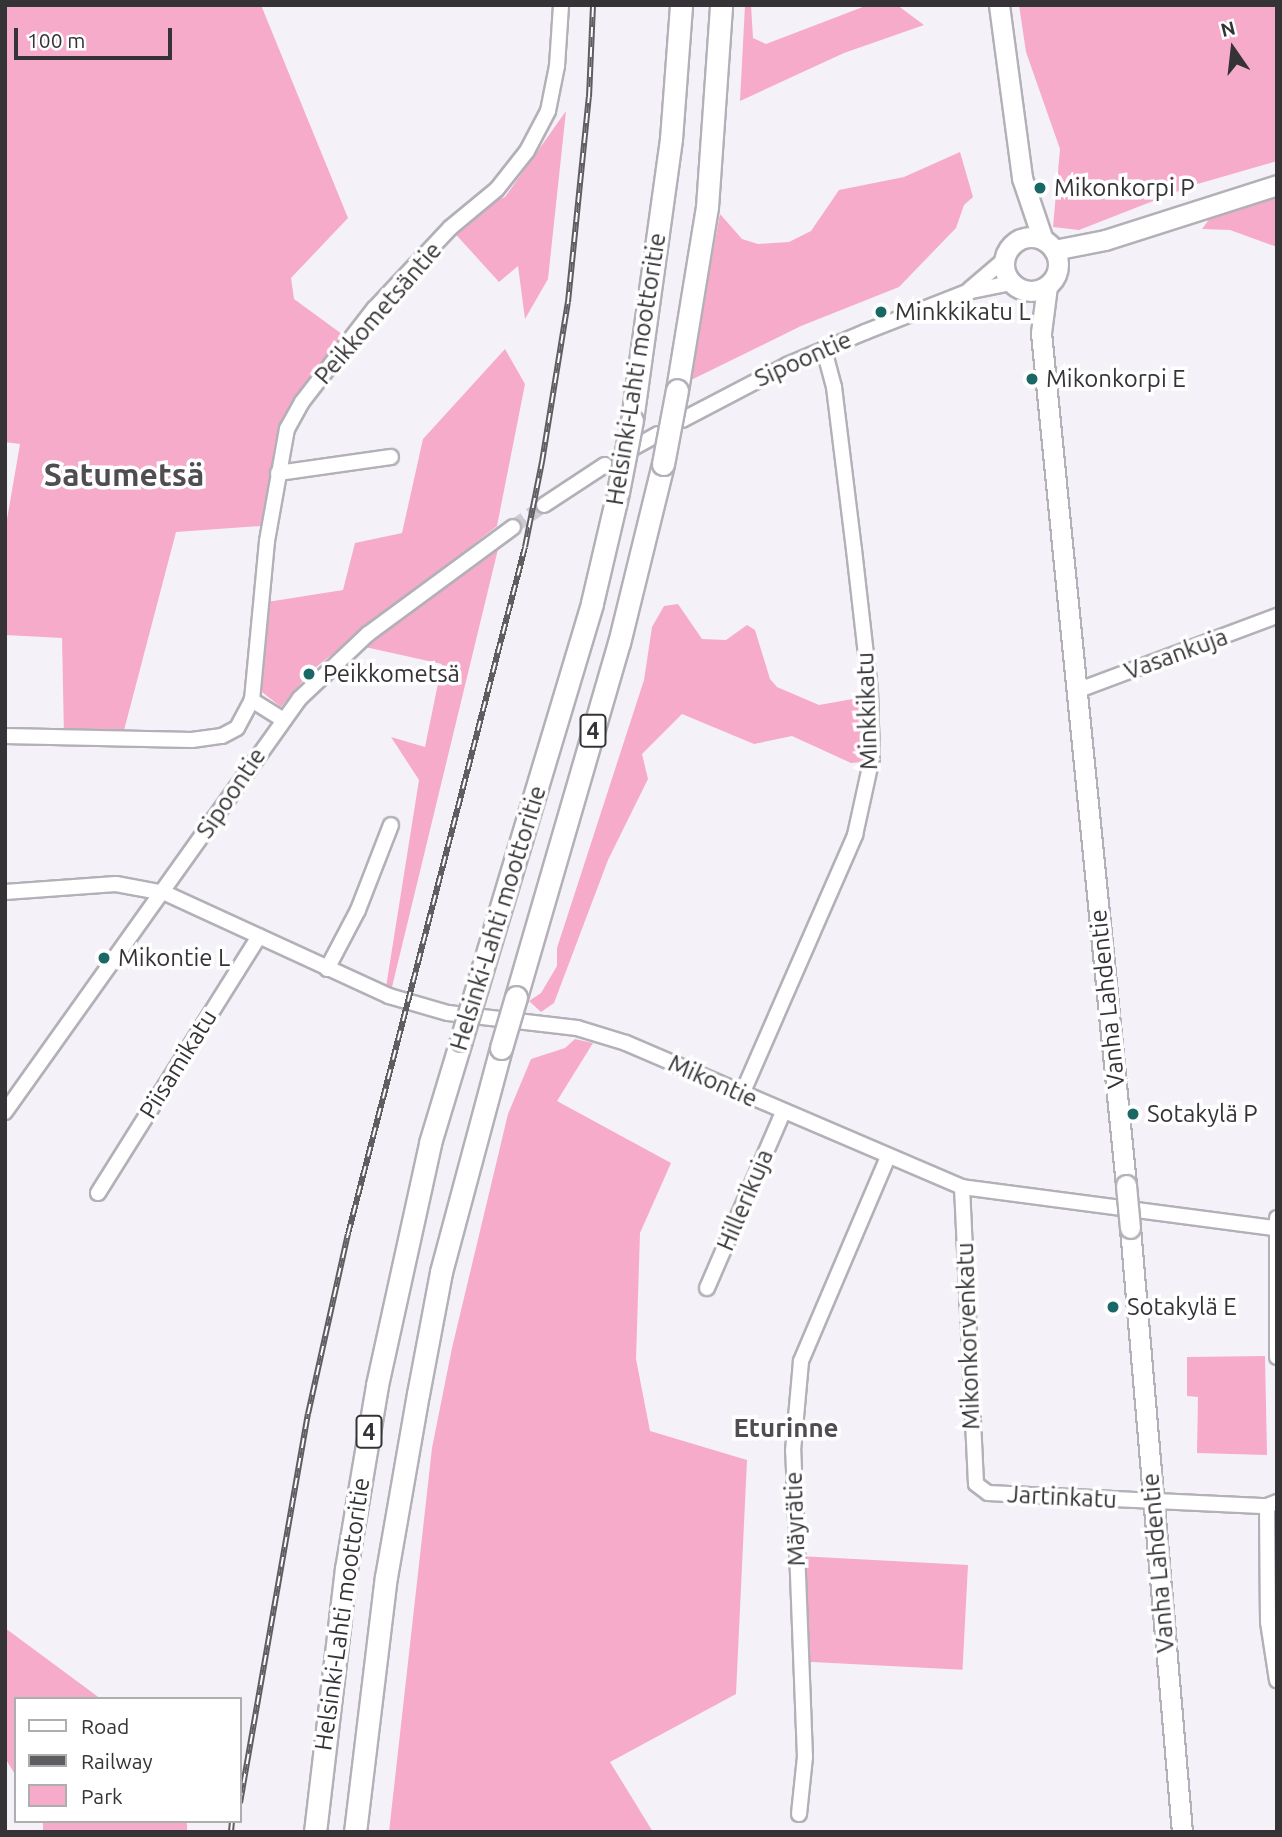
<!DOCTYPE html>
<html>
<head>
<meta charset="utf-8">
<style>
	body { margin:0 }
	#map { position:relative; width:1282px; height:1837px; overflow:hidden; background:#f5f1f9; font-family:Ubuntu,sans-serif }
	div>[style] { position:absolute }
	.green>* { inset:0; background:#f7abcb; transform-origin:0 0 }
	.minor-tunnel>* { height:14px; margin-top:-7px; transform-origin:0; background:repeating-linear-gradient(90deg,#cfcbd2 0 14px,transparent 0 21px) }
	.roads { filter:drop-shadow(2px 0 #b3b0b7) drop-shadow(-2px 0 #b3b0b7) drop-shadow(0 2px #b3b0b7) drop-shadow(0 -2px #b3b0b7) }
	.minor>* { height:14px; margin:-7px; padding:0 7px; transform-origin:7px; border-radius:7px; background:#fff }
	.major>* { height:19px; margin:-9.5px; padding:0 9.5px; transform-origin:9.5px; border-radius:9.5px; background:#fff }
	.major>.ring { margin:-9.5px; padding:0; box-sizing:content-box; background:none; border:19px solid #fff; border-radius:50% }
	.highway>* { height:21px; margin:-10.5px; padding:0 10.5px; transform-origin:10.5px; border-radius:10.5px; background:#fff }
	.rail>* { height:6px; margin-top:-3px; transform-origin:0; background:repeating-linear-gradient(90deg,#fff 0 10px,#605d61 0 20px); box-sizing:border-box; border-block:2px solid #605d61 }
	.bridges { filter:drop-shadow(2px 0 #b3b0b7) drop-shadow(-2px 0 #b3b0b7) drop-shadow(0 2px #b3b0b7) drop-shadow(0 -2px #b3b0b7) }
	.major-bridge>* { height:19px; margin:-9.5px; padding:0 9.5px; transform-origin:9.5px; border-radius:9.5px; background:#fff }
	.highway-bridge>* { height:21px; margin:-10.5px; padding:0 10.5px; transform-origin:10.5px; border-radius:10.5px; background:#fff }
	.dots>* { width:19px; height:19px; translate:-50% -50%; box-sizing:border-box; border:4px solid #fff; border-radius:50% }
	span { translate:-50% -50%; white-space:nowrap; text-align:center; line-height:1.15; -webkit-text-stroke:7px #fff; paint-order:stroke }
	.shield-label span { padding:2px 5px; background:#fff; border:2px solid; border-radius:5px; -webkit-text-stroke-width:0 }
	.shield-label { font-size:23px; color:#353336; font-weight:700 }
	.poi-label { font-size:24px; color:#353336 }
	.left { translate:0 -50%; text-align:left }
	.street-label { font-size:24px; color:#353336 }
	.neighbourhood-label { font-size:26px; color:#4f4c52; font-weight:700 }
	.district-label { font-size:32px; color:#4f4c52; font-weight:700 }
	.frame { position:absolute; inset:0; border:7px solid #353336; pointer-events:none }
	.legend { position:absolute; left:14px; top:1697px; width:228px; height:126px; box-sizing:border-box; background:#fff; border:2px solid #aeadaf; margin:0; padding:9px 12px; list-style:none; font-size:21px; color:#353336 }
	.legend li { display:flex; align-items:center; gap:14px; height:35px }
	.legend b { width:35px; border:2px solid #aeadaf }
	.north { position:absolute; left:1198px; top:14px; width:70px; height:70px; -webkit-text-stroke:5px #fff; paint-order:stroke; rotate:346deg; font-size:19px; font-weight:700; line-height:28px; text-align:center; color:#353336 }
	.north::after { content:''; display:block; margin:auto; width:24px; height:32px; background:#353336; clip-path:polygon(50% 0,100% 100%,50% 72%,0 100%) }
	.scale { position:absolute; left:14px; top:28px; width:158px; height:32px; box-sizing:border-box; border:4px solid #353336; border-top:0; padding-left:9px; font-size:21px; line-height:24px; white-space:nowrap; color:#353336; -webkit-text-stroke:5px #fff; paint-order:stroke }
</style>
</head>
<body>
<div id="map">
	<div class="green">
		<i style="clip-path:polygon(5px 5px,261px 5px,348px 218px,291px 278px,294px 299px,346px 337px,299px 393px,281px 427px,261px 526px,176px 532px,122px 738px,64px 737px,62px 638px,5px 635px,5px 531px,20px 444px,5px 442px)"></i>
		<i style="clip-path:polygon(745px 5px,751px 5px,753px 38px,766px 44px,868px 5px,897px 5px,924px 25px,844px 53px,740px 101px)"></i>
		<i style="clip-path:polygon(1019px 5px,1277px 5px,1277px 161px,1194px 185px,1079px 230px,1053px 227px,1060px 149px,1026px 52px)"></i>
		<i style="clip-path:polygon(566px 111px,548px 279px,525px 319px,518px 266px,499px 282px,450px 228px,476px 207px,505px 197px)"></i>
		<i style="clip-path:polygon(960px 152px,973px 197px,964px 205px,956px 228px,899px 287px,801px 326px,689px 381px,720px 214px,742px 239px,758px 244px,789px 242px,811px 231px,839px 190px,904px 177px)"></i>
		<i style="clip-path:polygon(1277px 191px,1277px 247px,1230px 230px,1202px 229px,1218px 207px)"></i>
		<i style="clip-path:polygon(505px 349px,525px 384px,497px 526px,311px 671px,281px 707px,253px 685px,261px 603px,343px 590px,355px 543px,402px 533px,423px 439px)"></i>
		<i style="clip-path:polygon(499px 545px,392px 987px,386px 987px,419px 780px,391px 737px,425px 747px,442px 664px,365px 647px)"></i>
		<i style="clip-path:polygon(678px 604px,702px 639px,726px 640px,747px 625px,755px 630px,770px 679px,777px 687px,819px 705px,864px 697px,864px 762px,851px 763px,792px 736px,754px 744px,682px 714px,642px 754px,648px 779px,608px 860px,554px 1003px,541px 1012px,529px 1001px,541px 993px,557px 966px,557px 948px,644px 680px,652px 627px,664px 606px)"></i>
		<i style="clip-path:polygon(575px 1039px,593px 1043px,557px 1101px,671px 1163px,640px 1233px,636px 1359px,650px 1431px,747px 1460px,736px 1694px,610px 1762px,653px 1832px,389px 1832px,432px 1448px,452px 1348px,508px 1114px,531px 1059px,565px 1048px)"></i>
		<i style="clip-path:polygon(1265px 1356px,1267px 1455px,1197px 1453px,1198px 1397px,1187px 1396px,1187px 1357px)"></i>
		<i style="left:968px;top:1565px;width:105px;height:165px;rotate:93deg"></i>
		<i style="clip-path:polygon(5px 1628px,101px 1699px,16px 1699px,16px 1776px,5px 1758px)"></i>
		<i style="left:43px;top:1821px;width:144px;height:13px"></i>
	</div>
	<div class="minor-tunnel">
		<i style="left:513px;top:527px;width:38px;rotate:-35deg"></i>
	</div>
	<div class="roads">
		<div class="minor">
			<i style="left:970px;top:289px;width:45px;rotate:-40.5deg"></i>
			<i style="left:682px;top:420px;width:119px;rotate:-27.6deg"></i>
			<i style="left:787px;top:365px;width:85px;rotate:-22.9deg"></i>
			<i style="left:865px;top:332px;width:110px;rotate:-21.4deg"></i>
			<i style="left:967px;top:292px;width:45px;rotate:-11.6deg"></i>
			<i style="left:633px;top:448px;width:29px;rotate:-29deg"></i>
			<i style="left:278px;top:473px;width:114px;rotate:-8.1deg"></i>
			<i style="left:544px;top:505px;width:73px;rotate:-33.3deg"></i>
			<i style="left:1076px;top:691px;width:215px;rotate:-20.5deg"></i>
			<i style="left:282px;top:719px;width:36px;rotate:-148deg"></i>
			<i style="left:252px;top:700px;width:160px;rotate:-84.6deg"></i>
			<i style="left:267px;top:541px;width:114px;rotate:-79.9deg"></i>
			<i style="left:287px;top:429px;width:31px;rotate:-61deg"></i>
			<i style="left:302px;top:402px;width:118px;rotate:-52.3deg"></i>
			<i style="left:374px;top:309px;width:111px;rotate:-46.8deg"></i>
			<i style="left:450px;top:228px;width:61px;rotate:-39.7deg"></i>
			<i style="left:497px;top:189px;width:48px;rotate:-51.7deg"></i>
			<i style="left:527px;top:151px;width:45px;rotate:-62.3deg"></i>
			<i style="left:548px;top:111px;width:46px;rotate:-78.7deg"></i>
			<i style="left:557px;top:66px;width:61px;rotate:-86.2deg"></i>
			<i style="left:5px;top:736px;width:187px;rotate:1.2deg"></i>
			<i style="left:192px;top:740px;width:30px;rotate:-8deg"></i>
			<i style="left:222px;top:736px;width:17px;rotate:-28deg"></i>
			<i style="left:237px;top:728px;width:32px;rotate:-62deg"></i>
			<i style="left:5px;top:892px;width:111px;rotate:-4.1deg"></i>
			<i style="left:116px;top:884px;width:50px;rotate:10.4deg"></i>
			<i style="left:165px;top:893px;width:247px;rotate:24.7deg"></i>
			<i style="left:389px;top:996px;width:61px;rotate:16.1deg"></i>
			<i style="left:448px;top:1013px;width:130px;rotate:6.6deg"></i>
			<i style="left:577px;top:1028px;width:51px;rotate:17deg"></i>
			<i style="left:626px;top:1043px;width:366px;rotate:23.2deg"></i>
			<i style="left:962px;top:1187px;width:315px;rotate:7.5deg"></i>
			<i style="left:327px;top:969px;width:67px;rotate:-62.3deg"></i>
			<i style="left:358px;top:910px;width:91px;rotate:-68.8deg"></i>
			<i style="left:742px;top:1094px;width:283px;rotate:-66.4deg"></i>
			<i style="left:855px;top:835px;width:79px;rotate:-77.6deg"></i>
			<i style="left:872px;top:758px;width:68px;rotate:-91.7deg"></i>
			<i style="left:870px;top:690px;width:141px;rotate:-96.5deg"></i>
			<i style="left:854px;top:550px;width:164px;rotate:-97deg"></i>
			<i style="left:834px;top:387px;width:39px;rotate:-105deg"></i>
			<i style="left:5px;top:1112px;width:508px;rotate:-54.53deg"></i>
			<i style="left:300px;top:698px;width:93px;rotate:-43.3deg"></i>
			<i style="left:368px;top:634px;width:180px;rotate:-36.4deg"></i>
			<i style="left:962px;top:1187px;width:297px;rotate:87.3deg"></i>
			<i style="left:976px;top:1484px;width:15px;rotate:37deg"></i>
			<i style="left:988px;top:1493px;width:279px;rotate:2.7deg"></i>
			<i style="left:1267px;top:1506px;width:11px;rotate:-22deg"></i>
			<i style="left:98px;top:1193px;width:303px;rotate:-57.9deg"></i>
			<i style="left:1277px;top:1218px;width:139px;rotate:90deg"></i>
			<i style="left:707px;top:1288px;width:192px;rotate:-66.6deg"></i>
			<i style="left:1267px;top:1506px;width:116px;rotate:89.5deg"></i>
			<i style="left:1268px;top:1622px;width:59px;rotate:81.2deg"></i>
			<i style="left:799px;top:1814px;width:57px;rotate:-84deg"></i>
			<i style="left:805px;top:1757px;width:306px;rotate:-92.2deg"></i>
			<i style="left:793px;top:1451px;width:90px;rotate:-84.9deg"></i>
			<i style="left:801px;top:1361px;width:222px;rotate:-66.9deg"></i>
		</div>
		<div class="major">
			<i style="left:999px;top:5px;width:175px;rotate:82.4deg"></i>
			<i style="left:1022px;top:178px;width:65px;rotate:71.3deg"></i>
			<i class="ring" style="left:1004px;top:237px;width:35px;height:35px"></i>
			<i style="left:1054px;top:250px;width:52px;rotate:-11.1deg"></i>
			<i style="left:1105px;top:240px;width:181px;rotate:-17.7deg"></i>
			<i style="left:1047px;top:286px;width:47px;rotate:97.3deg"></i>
			<i style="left:1041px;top:333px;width:856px;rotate:84.3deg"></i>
			<i style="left:1130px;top:1228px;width:606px;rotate:85.08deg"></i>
		</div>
		<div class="highway">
			<i style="left:677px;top:390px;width:185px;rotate:-80.7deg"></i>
			<i style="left:707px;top:207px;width:202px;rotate:-86deg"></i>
			<i style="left:632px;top:420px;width:284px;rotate:-82.1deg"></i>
			<i style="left:671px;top:139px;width:134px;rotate:-85.7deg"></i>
			<i style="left:477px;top:987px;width:401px;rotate:-73.3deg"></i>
			<i style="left:592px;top:603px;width:114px;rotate:-76.8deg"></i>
			<i style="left:516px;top:997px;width:369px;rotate:-73.8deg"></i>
			<i style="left:619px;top:643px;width:184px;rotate:-76.2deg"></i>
			<i style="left:315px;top:1832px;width:265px;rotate:-83.3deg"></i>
			<i style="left:346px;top:1569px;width:187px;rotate:-80.4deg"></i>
			<i style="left:377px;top:1385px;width:248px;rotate:-77.6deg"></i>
			<i style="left:430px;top:1143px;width:108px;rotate:-73.2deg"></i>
			<i style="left:355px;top:1832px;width:257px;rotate:-83.1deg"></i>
			<i style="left:386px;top:1577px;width:186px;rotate:-80.1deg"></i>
			<i style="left:418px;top:1394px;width:124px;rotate:-79.3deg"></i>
			<i style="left:441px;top:1272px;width:232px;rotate:-75deg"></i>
		</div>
	</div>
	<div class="rail">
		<i style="left:240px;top:1803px;width:395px;rotate:-80.1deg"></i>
		<i style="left:308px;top:1414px;width:184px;rotate:-77.5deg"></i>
		<i style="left:348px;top:1234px;width:709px;rotate:-75.55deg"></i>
		<i style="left:525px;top:547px;width:87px;rotate:-78.7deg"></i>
		<i style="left:542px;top:462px;width:162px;rotate:-80.8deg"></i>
		<i style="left:568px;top:302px;width:206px;rotate:-84.2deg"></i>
		<i style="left:589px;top:97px;width:92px;rotate:-87.5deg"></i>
		<i style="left:231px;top:1832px;width:11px;rotate:-85deg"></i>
	</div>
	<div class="bridges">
		<div class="major-bridge">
			<i style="left:1126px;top:1185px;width:43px;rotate:84.7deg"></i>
		</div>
		<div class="highway-bridge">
			<i style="left:663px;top:464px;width:75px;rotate:-79.3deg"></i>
			<i style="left:618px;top:492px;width:73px;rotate:-79deg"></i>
			<i style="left:461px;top:1040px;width:55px;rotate:-73.2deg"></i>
			<i style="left:501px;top:1048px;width:53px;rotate:-73.6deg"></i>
		</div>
	</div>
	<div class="dots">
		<i style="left:1040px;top:188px;background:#1a6866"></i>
		<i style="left:881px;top:312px;background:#1a6866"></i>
		<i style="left:1032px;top:379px;background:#1a6866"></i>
		<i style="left:309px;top:674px;background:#1a6866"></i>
		<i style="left:104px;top:958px;background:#1a6866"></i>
		<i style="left:1133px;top:1114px;background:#1a6866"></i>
		<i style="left:1113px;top:1307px;background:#1a6866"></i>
	</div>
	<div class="shield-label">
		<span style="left:593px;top:731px">4</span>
		<span style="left:369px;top:1432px">4</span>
	</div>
	<div class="poi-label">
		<span class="left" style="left:1054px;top:188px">Mikonkorpi P</span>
		<span class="left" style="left:895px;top:312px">Minkkikatu L</span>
		<span class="left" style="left:1046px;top:379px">Mikonkorpi E</span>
		<span class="left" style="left:323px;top:674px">Peikkometsä</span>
		<span class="left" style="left:118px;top:958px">Mikontie L</span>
		<span class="left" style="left:1147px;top:1114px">Sotakylä P</span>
		<span class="left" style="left:1127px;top:1307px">Sotakylä E</span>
	</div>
	<div class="street-label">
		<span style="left:378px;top:313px;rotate:-49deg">Peikkometsäntie</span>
		<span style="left:803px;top:359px;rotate:-24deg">Sipoontie</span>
		<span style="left:636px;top:369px;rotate:-81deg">Helsinki-Lahti moottoritie</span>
		<span style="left:1176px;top:654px;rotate:-20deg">Vasankuja</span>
		<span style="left:867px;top:711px;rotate:-92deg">Minkkikatu</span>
		<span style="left:231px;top:793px;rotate:-56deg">Sipoontie</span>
		<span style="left:498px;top:918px;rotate:-73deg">Helsinki-Lahti moottoritie</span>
		<span style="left:1107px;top:999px;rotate:-96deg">Vanha Lahdentie</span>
		<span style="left:178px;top:1064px;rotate:-58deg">Piisamikatu</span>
		<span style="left:713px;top:1081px;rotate:24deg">Mikontie</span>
		<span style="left:745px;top:1200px;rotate:-67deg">Hillerikuja</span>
		<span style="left:968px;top:1336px;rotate:-92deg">Mikonkorvenkatu</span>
		<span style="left:1062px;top:1497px;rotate:3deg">Jartinkatu</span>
		<span style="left:795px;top:1519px;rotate:-92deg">Mäyrätie</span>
		<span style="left:1158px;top:1563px;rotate:-95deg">Vanha Lahdentie</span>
		<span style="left:342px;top:1614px;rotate:-82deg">Helsinki-Lahti moottoritie</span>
	</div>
	<div class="neighbourhood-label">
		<span style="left:786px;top:1428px">Eturinne</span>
	</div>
	<div class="district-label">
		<span style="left:124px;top:474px">Satumetsä</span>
	</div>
	<div class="frame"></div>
	<ul class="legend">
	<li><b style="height:9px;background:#fff"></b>Road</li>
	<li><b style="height:9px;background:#605d61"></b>Railway</li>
	<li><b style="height:19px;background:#f7abcb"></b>Park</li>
	</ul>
	<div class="north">N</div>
	<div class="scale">100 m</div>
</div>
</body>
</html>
